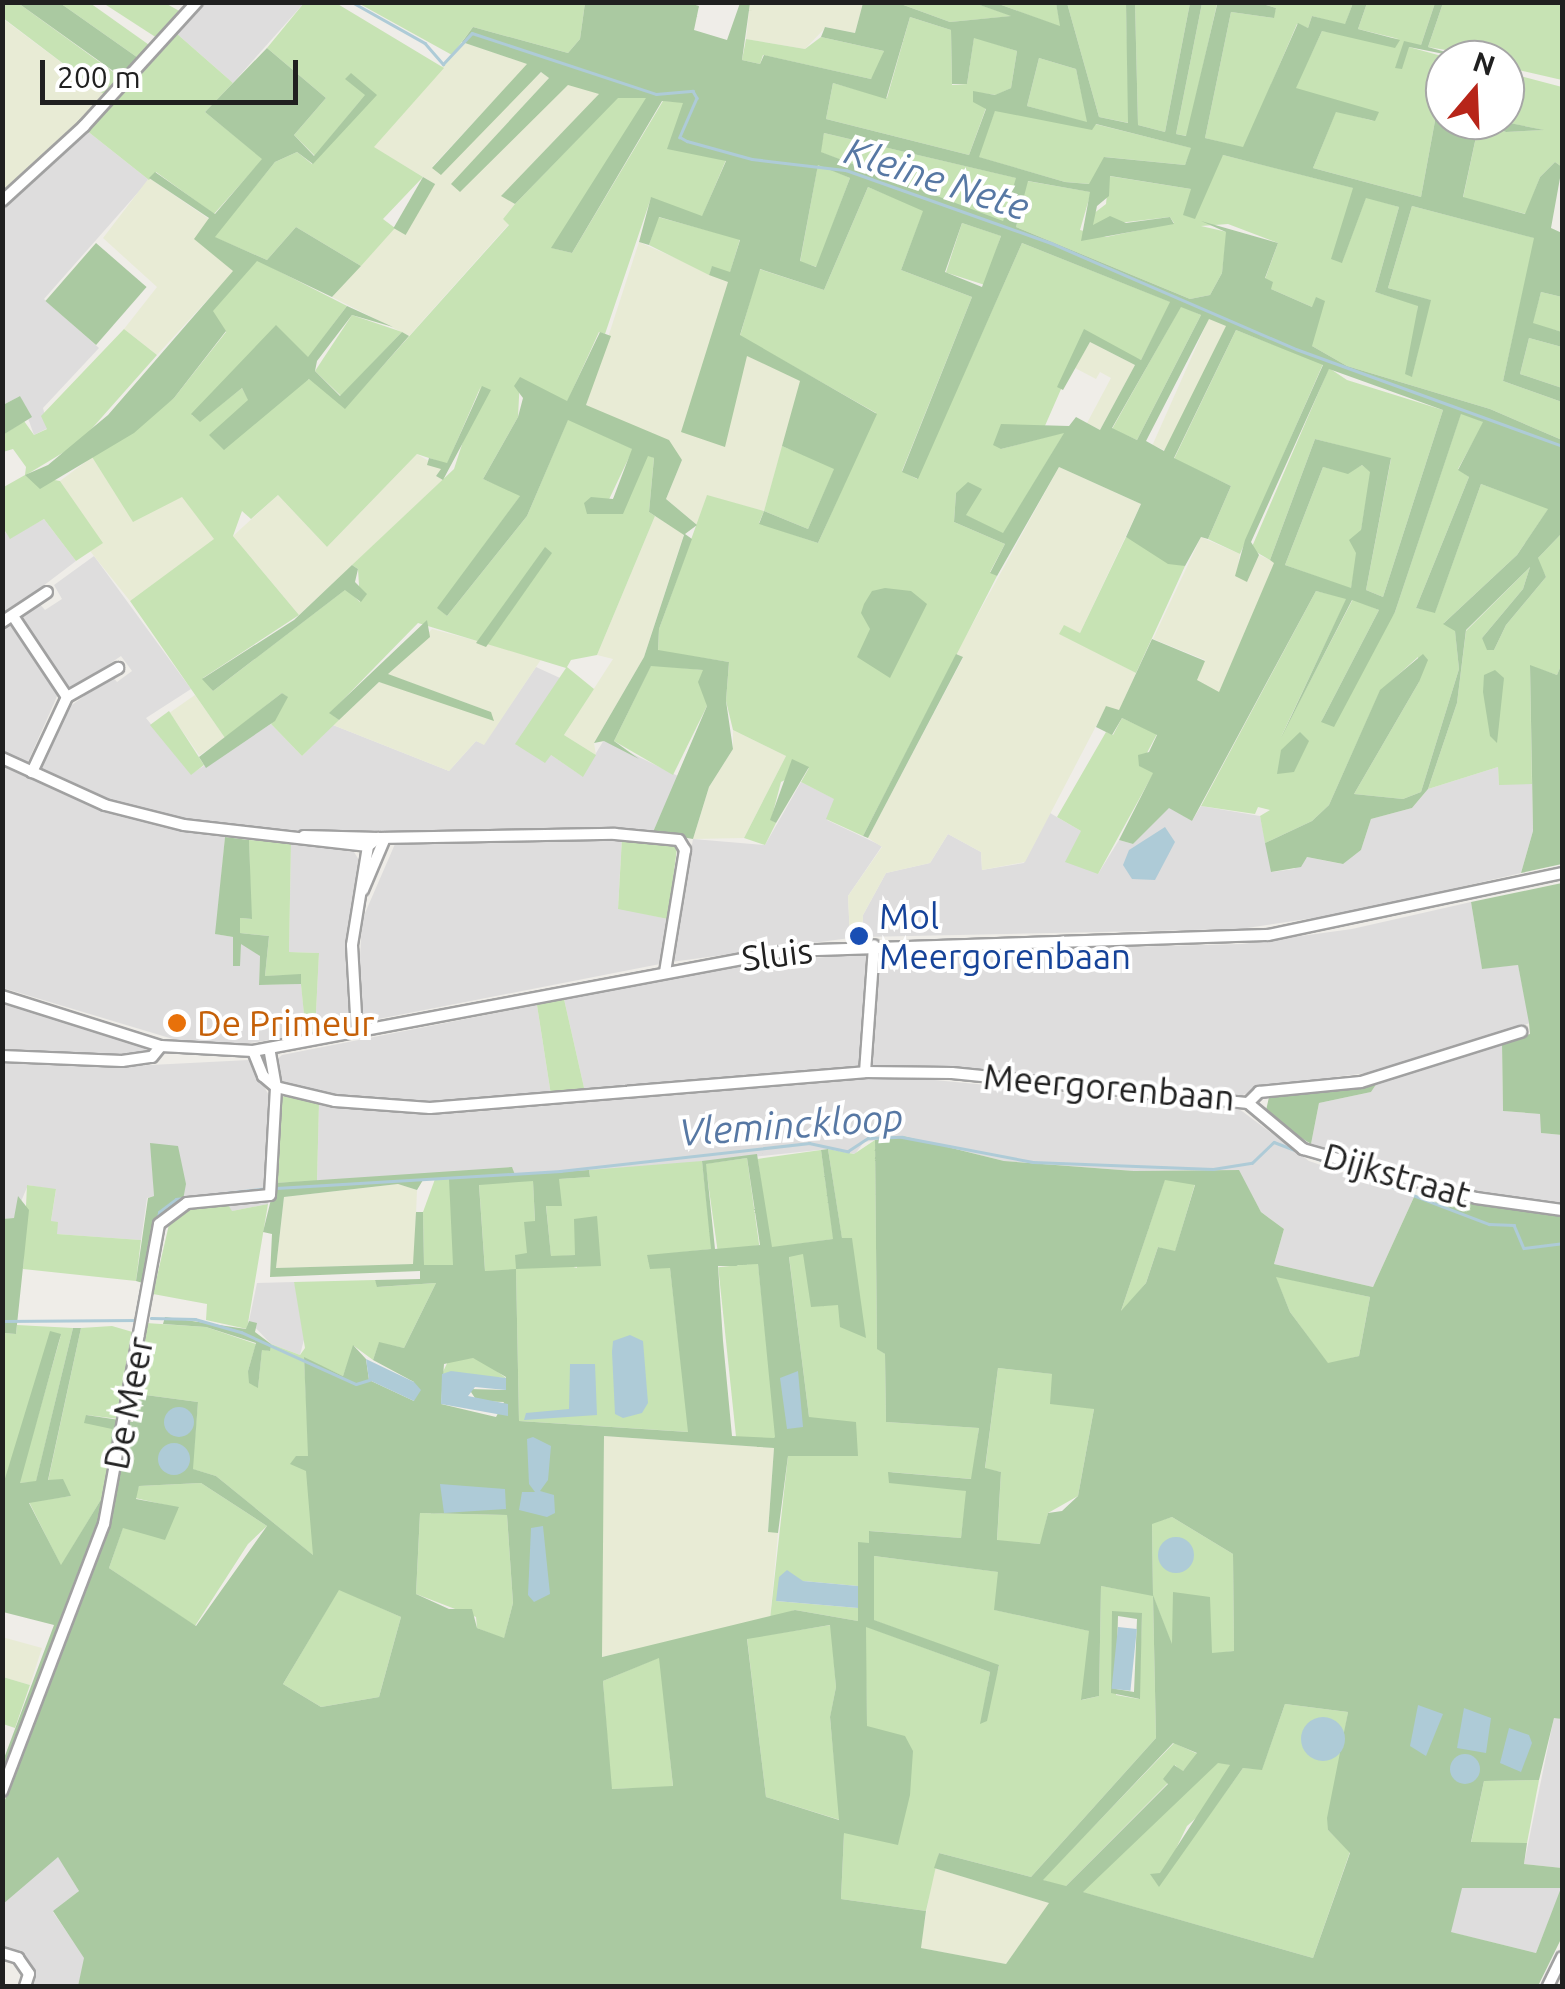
<!DOCTYPE html>
<html>
<head>
<meta charset="utf-8">
<style>
	body { margin:0 }
	#map { position:relative; width:1565px; height:1989px; overflow:hidden; background:#efede8; font-family:Ubuntu,sans-serif }
	div>[style] { position:absolute }
	.residential>* { inset:0; background:#dedddd }
	.farmland>* { inset:0; background:#e8ebd5; transform-origin:0 0 }
	.grass>* { inset:0; background:#c7e3b4; transform-origin:0 0 }
	.forest>* { inset:0; background:#aac9a1; transform-origin:0 0 }
	.water>* { inset:0; background:#aecbd7; transform-origin:0 0 }
	.round { border-radius:50% }
	.stream>* { height:2.5px; margin:-1.25px; padding:0 1.25px; transform-origin:1.25px; border-radius:1.25px; background:#aecbd7 }
	.roads { filter:drop-shadow(2px 0 #a1a1a1) drop-shadow(-2px 0 #a1a1a1) drop-shadow(0 2px #a1a1a1) drop-shadow(0 -2px #a1a1a1) }
	.minor>* { height:10px; margin:-5px; padding:0 5px; transform-origin:5px; border-radius:5px; background:#fff }
	.dots>* { width:28px; height:28px; translate:-50% -50%; box-sizing:border-box; border:5px solid #fff; border-radius:50% }
	span { translate:-50% -50%; white-space:nowrap; text-align:center; line-height:1.15; -webkit-text-stroke:8px #fff; paint-order:stroke }
	.transit-label { font-size:35px; color:#164399 }
	.left { translate:0 -50%; text-align:left }
	.street-label { font-size:35px; color:#202020 }
	.food-label { font-size:35px; color:#c56008 }
	.water-label { font-size:38px; color:#5778a4; font-style:italic }
	.frame { position:absolute; inset:0; border:5px solid #202020; pointer-events:none }
	.north { position:absolute; left:1425px; top:40px; width:100px; height:100px; box-sizing:border-box; background:#fff; border:2px solid #a6a6a6; border-radius:50%; rotate:19deg; font-size:28px; font-weight:700; line-height:40px; text-align:center; color:#202020 }
	.north::after { content:''; display:block; margin:auto; width:35px; height:45px; background:#b72519; clip-path:polygon(50% 0,100% 100%,50% 72%,0 100%) }
	.scale { position:absolute; left:40px; top:60px; width:258px; height:45px; box-sizing:border-box; border:5px solid #202020; border-top:0; padding-left:12px; font-size:30px; line-height:35px; white-space:nowrap; color:#202020; -webkit-text-stroke:8px #fff; paint-order:stroke }
</style>
</head>
<body>
<div id="map">
	<div class="residential">
		<i style="clip-path:polygon(203px 3px,304px 3px,233px 83px,176px 33px)"></i>
		<i style="clip-path:polygon(86px 130px,149px 180px,44px 299px,99px 348px,43px 408px,48px 428px,34px 435px,20px 396px,3px 405px,3px 207px)"></i>
		<i style="clip-path:polygon(44px 519px,76px 561px,2px 617px,2px 528px,10px 538px)"></i>
		<i style="clip-path:polygon(94px 556px,191px 689px,146px 718px,191px 774px,271px 724px,302px 756px,333px 725px,449px 771px,476px 741px,484px 744px,536px 667px,560px 678px,516px 745px,551px 755px,582px 776px,604px 740px,678px 776px,653px 832px,276px 832px,176px 820px,115px 804px,43px 772px,40px 764px,62px 712px,112px 676px,117px 682px,132px 671px,121px 656px,69px 691px,20px 616px,38px 602px,45px 610px,62px 599px,54px 585px)"></i>
		<i style="clip-path:polygon(9px 624px,59px 692px,27px 764px,3px 753px,2px 626px)"></i>
		<i style="clip-path:polygon(3px 762px,182px 829px,225px 837px,216px 934px,233px 937px,260px 956px,259px 985px,301px 984px,306px 1034px,244px 1044px,183px 1042px,3px 988px)"></i>
		<i style="clip-path:polygon(1498px 767px,1499px 784px,1532px 784px,1533px 831px,1521px 873px,1348px 913px,1240px 929px,862px 937px,863px 915px,886px 873px,930px 863px,948px 834px,981px 852px,982px 870px,1024px 863px,1050px 813px,1081px 831px,1098px 874px,1119px 840px,1133px 844px,1169px 807px,1192px 821px,1201px 806px,1260px 816px,1272px 872px,1294px 869px,1307px 857px,1342px 864px,1361px 850px,1371px 819px,1412px 808px,1428px 789px)"></i>
		<i style="clip-path:polygon(801px 782px,835px 799px,827px 820px,882px 846px,848px 896px,850px 938px,671px 962px,693px 839px,765px 845px)"></i>
		<i style="clip-path:polygon(622px 838px,618px 908px,668px 919px,660px 964px,368px 1021px,357px 1012px,362px 920px,395px 844px)"></i>
		<i style="clip-path:polygon(291px 843px,354px 852px,362px 865px,347px 949px,349px 1017px,343px 1026px,315px 1032px,319px 953px,289px 952px)"></i>
		<i style="clip-path:polygon(1471px 902px,1482px 968px,1518px 965px,1530px 1023px,1382px 1071px,1264px 1086px,1238px 1097px,954px 1067px,868px 1067px,876px 953px,1242px 944px,1352px 929px)"></i>
		<i style="clip-path:polygon(872px 953px,862px 1068px,585px 1092px,564px 999px,745px 964px)"></i>
		<i style="clip-path:polygon(3px 1003px,147px 1049px,132px 1056px,3px 1050px)"></i>
		<i style="clip-path:polygon(537px 1005px,551px 1095px,431px 1103px,359px 1098px,290px 1087px,276px 1075px,273px 1063px,282px 1055px)"></i>
		<i style="clip-path:polygon(1502px 1043px,1503px 1111px,1541px 1114px,1541px 1133px,1562px 1135px,1562px 1204px,1486px 1194px,1311px 1144px,1319px 1103px,1371px 1092px,1377px 1083px)"></i>
		<i style="clip-path:polygon(3px 1060px,131px 1066px,249px 1060px,271px 1099px,268px 1204px,232px 1211px,183px 1200px,151px 1143px,154px 1196px,147px 1198px,141px 1240px,57px 1234px,51px 1221px,56px 1190px,28px 1185px,14px 1218px,3px 1219px)"></i>
		<i style="clip-path:polygon(893px 1076px,1239px 1109px,1309px 1161px,1414px 1197px,1373px 1287px,1274px 1264px,1284px 1229px,1261px 1212px,1238px 1170px,1134px 1171px,1004px 1161px,903px 1136px,864px 1142px,855px 1154px,828px 1149px,637px 1169px,514px 1175px,512px 1168px,317px 1181px,319px 1103px,473px 1112px)"></i>
		<i style="clip-path:polygon(294px 1282px,307px 1328px,300px 1355px,271px 1344px,249px 1321px,257px 1283px)"></i>
		<i style="clip-path:polygon(1554px 1717px,1562px 1719px,1562px 1868px,1524px 1864px)"></i>
		<i style="clip-path:polygon(58px 1856px,79px 1891px,53px 1912px,85px 1958px,78px 1986px,30px 1986px,35px 1971px,21px 1956px,3px 1950px,2px 1904px)"></i>
		<i style="clip-path:polygon(1562px 1880px,1562px 1888px,1536px 1953px,1450px 1932px,1461px 1888px,1560px 1887px)"></i>
	</div>
	<div class="farmland">
		<i style="clip-path:polygon(750px 3px,863px 3px,855px 33px,826px 27px,805px 49px,746px 39px)"></i>
		<i style="clip-path:polygon(2px 18px,106px 96px,3px 194px,2px 194px)"></i>
		<i style="clip-path:polygon(462px 42px,528px 64px,432px 167px,542px 72px,549px 78px,452px 184px,569px 84px,600px 94px,502px 195px,515px 204px,503px 219px,509px 224px,409px 336px,332px 297px,435px 184px,373px 147px)"></i>
		<i style="clip-path:polygon(149px 178px,209px 219px,234px 271px,157px 355px,124px 329px,157px 287px,103px 238px)"></i>
		<i style="clip-path:polygon(639px 242px,728px 281px,746px 355px,801px 381px,764px 511px,707px 496px,697px 525px,666px 499px,682px 460px,586px 405px)"></i>
		<i style="left:1209px;top:318px;width:20px;height:139px;rotate:24deg"></i>
		<i style="clip-path:polygon(1090px 342px,1135px 365px,1100px 430px,1087px 423px,1111px 378px,1100px 372px,1096px 379px,1075px 368px)"></i>
		<i style="clip-path:polygon(417px 454px,442px 469px,436px 476px,443px 480px,299px 615px,233px 536px,278px 495px,327px 547px)"></i>
		<i style="clip-path:polygon(92px 457px,133px 521px,182px 496px,215px 539px,130px 601px,90px 551px,102px 543px,60px 481px)"></i>
		<i style="clip-path:polygon(1059px 467px,1141px 504px,1080px 633px,1059px 633px,1136px 673px,1119px 711px,1106px 707px,1025px 862px,982px 870px,981px 852px,948px 834px,930px 863px,886px 873px,863px 915px,862px 937px,850px 938px,848px 896px,882px 847px,868px 838px,963px 658px,956px 654px)"></i>
		<i style="clip-path:polygon(655px 516px,684px 534px,644px 657px,594px 743px,596px 755px,564px 735px,613px 659px,597px 655px)"></i>
		<i style="clip-path:polygon(1201px 537px,1240px 554px,1237px 571px,1247px 582px,1259px 555px,1275px 562px,1219px 693px,1196px 680px,1205px 660px,1153px 639px)"></i>
		<i style="clip-path:polygon(432px 629px,542px 658px,484px 745px,476px 741px,449px 771px,333px 725px,379px 682px,491px 712px,387px 674px)"></i>
		<i style="left:195px;top:695px;width:52px;height:31px;rotate:55deg"></i>
		<i style="clip-path:polygon(733px 730px,786px 756px,744px 838px,693px 839px,709px 787px,733px 749px)"></i>
		<i style="clip-path:polygon(398px 1184px,417px 1190px,414px 1264px,276px 1268px,284px 1197px)"></i>
		<i style="clip-path:polygon(604px 1436px,774px 1448px,768px 1531px,778px 1533px,770px 1619px,601px 1657px)"></i>
		<i style="clip-path:polygon(2px 1637px,42px 1648px,30px 1685px,3px 1677px)"></i>
		<i style="clip-path:polygon(934px 1868px,1050px 1903px,1006px 1964px,920px 1948px)"></i>
	</div>
	<div class="grass">
		<i style="clip-path:polygon(2px 3px,18px 3px,123px 79px,106px 96px,3px 18px)"></i>
		<i style="clip-path:polygon(60px 3px,90px 3px,152px 47px,141px 60px)"></i>
		<i style="clip-path:polygon(103px 3px,165px 3px,183px 13px,157px 38px)"></i>
		<i style="clip-path:polygon(304px 3px,336px 3px,444px 68px,374px 147px,423px 177px,383px 219px,395px 228px,361px 266px,296px 227px,267px 260px,214px 237px,275px 162px,297px 152px,312px 164px,365px 95px,315px 156px,294px 135px,326px 98px,267px 48px)"></i>
		<i style="clip-path:polygon(358px 3px,585px 3px,580px 39px,568px 53px,473px 27px,452px 55px)"></i>
		<i style="clip-path:polygon(898px 3px,974px 3px,1013px 16px,950px 22px)"></i>
		<i style="clip-path:polygon(996px 3px,1056px 3px,1061px 27px)"></i>
		<i style="clip-path:polygon(1067px 3px,1126px 3px,1129px 123px,1099px 117px)"></i>
		<i style="clip-path:polygon(1135px 3px,1190px 3px,1165px 132px,1138px 125px)"></i>
		<i style="clip-path:polygon(1202px 3px,1217px 4px,1187px 136px,1176px 134px)"></i>
		<i style="clip-path:polygon(1259px 3px,1353px 3px,1345px 25px,1312px 16px,1308px 28px,1297px 24px,1244px 148px,1205px 138px,1231px 12px,1273px 18px,1276px 8px)"></i>
		<i style="clip-path:polygon(1367px 3px,1435px 3px,1421px 45px,1409px 47px,1456px 60px,1445px 60px,1445px 112px,1437px 110px,1421px 197px,1313px 168px,1336px 111px,1374px 121px,1295px 88px,1322px 31px,1399px 39px,1358px 29px)"></i>
		<i style="clip-path:polygon(1443px 3px,1562px 3px,1562px 80px,1505px 67px,1505px 60px,1428px 47px)"></i>
		<i style="clip-path:polygon(910px 17px,951px 30px,952px 85px,967px 84px,974px 37px,1017px 51px,1011px 88px,996px 95px,973px 92px,986px 108px,969px 155px,826px 119px,833px 83px,887px 98px)"></i>
		<i style="clip-path:polygon(176px 33px,233px 83px,205px 112px,263px 159px,214px 214px,156px 172px,149px 180px,86px 130px)"></i>
		<i style="clip-path:polygon(821px 37px,884px 51px,878px 69px,871px 79px,763px 55px,760px 64px,742px 60px,746px 39px,805px 49px)"></i>
		<i style="clip-path:polygon(1039px 58px,1076px 69px,1088px 123px,1027px 106px)"></i>
		<i style="clip-path:polygon(1505px 72px,1562px 87px,1562px 167px,1555px 162px,1540px 177px,1526px 214px,1463px 198px,1479px 123px,1506px 132px,1543px 130px,1495px 120px,1505px 120px)"></i>
		<i style="clip-path:polygon(evenodd,618px 97px,647px 98px,552px 248px,572px 253px,663px 101px,684px 102px,726px 160px,702px 217px,651px 198px,605px 334px,599px 332px,567px 402px,520px 378px,518px 417px,483px 479px,521px 495px,438px 608px,447px 616px,527px 516px,568px 419px,633px 449px,604px 510px,648px 455px,654px 458px,649px 512px,655px 516px,597px 655px,571px 660px,567px 667px,594px 689px,564px 735px,596px 755px,583px 777px,551px 755px,545px 763px,515px 744px,566px 668px,418px 623px,330px 713px,339px 720px,302px 756px,271px 724px,287px 697px,282px 693px,225px 738px,130px 601px,214px 539px,182px 497px,133px 522px,92px 457px,174px 398px,226px 332px,212px 311px,257px 260px,347px 306px,308px 358px,276px 326px,192px 415px,200px 421px,242px 388px,248px 399px,310px 379px,345px 408px,509px 225px,503px 219px,515px 204px,618px 97px,481px 386px,454px 469px,352px 565px,358px 569px,360px 602px,346px 589px,213px 691px,203px 678px,299px 615px,233px 536px,242px 511px,251px 519px,278px 495px,327px 547px,417px 454px,447px 464px,481px 386px)"></i>
		<i style="clip-path:polygon(995px 110px,1092px 129px,1095px 124px,1192px 148px,1185px 165px,1105px 157px,1090px 184px,1065px 182px,978px 157px)"></i>
		<i style="clip-path:polygon(824px 133px,1017px 178px,1003px 222px,820px 152px)"></i>
		<i style="clip-path:polygon(1223px 155px,1354px 188px,1342px 262px,1366px 197px,1399px 207px,1375px 292px,1418px 305px,1412px 376px,1430px 300px,1388px 288px,1412px 206px,1535px 238px,1503px 381px,1562px 402px,1562px 440px,1490px 409px,1347px 366px,1312px 346px,1312px 307px,1271px 289px,1265px 279px,1278px 243px,1228px 224px,1201px 226px,1227px 232px,1222px 273px,1210px 295px,1190px 299px,1016px 227px,1027px 181px,1091px 192px,1080px 230px,1106px 237px,1174px 223px,1170px 217px,1093px 226px,1093px 214px,1106px 204px,1109px 176px,1191px 189px)"></i>
		<i style="clip-path:polygon(818px 164px,850px 178px,817px 267px,800px 262px)"></i>
		<i style="clip-path:polygon(868px 187px,924px 210px,901px 270px,972px 297px,902px 471px,917px 479px,1022px 243px,1171px 302px,1141px 360px,1083px 339px,1044px 428px,1001px 425px,1001px 449px,1065px 432px,1003px 534px,965px 515px,981px 489px,956px 493px,954px 522px,1005px 544px,990px 572px,997px 576px,863px 836px,826px 819px,834px 799px,801px 782px,809px 768px,781px 782px,771px 820px,776px 823px,765px 845px,744px 838px,786px 756px,733px 730px,726px 701px,729px 662px,658px 651px,659px 629px,707px 495px,764px 511px,782px 446px,835px 468px,808px 529px,764px 511px,759px 523px,818px 543px,876px 413px,740px 336px,759px 269px,824px 290px)"></i>
		<i style="clip-path:polygon(658px 217px,740px 239px,730px 273px,712px 267px,709px 275px,649px 245px)"></i>
		<i style="left:962px;top:223px;width:41px;height:52px;rotate:18deg"></i>
		<i style="clip-path:polygon(1541px 292px,1562px 297px,1562px 332px,1532px 324px)"></i>
		<i style="clip-path:polygon(1181px 306px,1201px 315px,1137px 440px,1112px 429px)"></i>
		<i style="clip-path:polygon(352px 315px,402px 332px,341px 396px,315px 371px)"></i>
		<i style="clip-path:polygon(124px 329px,157px 355px,79px 443px,26px 475px,60px 481px,103px 543px,76px 561px,44px 519px,10px 539px,3px 528px,2px 488px,25px 475px,26px 467px,13px 449px,3px 452px,3px 435px,24px 421px,34px 435px,47px 429px,41px 416px)"></i>
		<i style="clip-path:polygon(1236px 330px,1323px 364px,1240px 554px,1208px 539px,1231px 486px,1174px 459px)"></i>
		<i style="clip-path:polygon(1529px 338px,1562px 347px,1562px 388px,1520px 374px)"></i>
		<i style="clip-path:polygon(1329px 368px,1347px 380px,1443px 410px,1383px 597px,1366px 590px,1391px 459px,1315px 439px,1270px 560px,1251px 549px)"></i>
		<i style="clip-path:polygon(1461px 413px,1484px 422px,1458px 469px,1469px 477px,1416px 608px,1435px 612px,1481px 484px,1549px 508px,1517px 555px,1444px 623px,1455px 630px,1459px 669px,1421px 792px,1403px 799px,1354px 794px,1419px 682px,1418px 657px,1380px 691px,1329px 805px,1312px 821px,1265px 843px,1260px 816px,1270px 810px,1258px 807px,1255px 814px,1201px 806px,1316px 591px,1347px 598px,1281px 737px,1353px 599px,1379px 610px,1321px 722px,1395px 612px)"></i>
		<i style="clip-path:polygon(1362px 465px,1371px 472px,1351px 589px,1285px 565px,1323px 467px,1348px 473px)"></i>
		<i style="clip-path:polygon(1562px 533px,1562px 663px,1557px 675px,1530px 666px,1532px 784px,1499px 785px,1498px 767px,1428px 789px,1457px 703px,1466px 631px,1530px 567px,1523px 589px,1482px 638px,1494px 650px,1506px 625px,1546px 577px,1537px 559px)"></i>
		<i style="clip-path:polygon(1126px 537px,1185px 566px,1136px 673px,1059px 634px,1064px 625px,1080px 633px)"></i>
		<i style="clip-path:polygon(651px 665px,704px 670px,707px 706px,673px 775px,614px 741px)"></i>
		<i style="clip-path:polygon(169px 711px,204px 765px,191px 775px,150px 725px)"></i>
		<i style="clip-path:polygon(1122px 718px,1157px 734px,1140px 766px,1154px 772px,1098px 874px,1065px 862px,1081px 831px,1057px 817px,1106px 732px,1113px 735px)"></i>
		<i style="clip-path:polygon(622px 838px,670px 841px,677px 848px,668px 919px,618px 909px)"></i>
		<i style="clip-path:polygon(249px 840px,291px 843px,289px 952px,319px 953px,315px 1032px,306px 1034px,300px 975px,265px 976px,269px 936px,240px 933px,240px 918px,251px 919px)"></i>
		<i style="clip-path:polygon(564px 999px,585px 1092px,551px 1095px,537px 1005px)"></i>
		<i style="clip-path:polygon(287px 1095px,319px 1103px,317px 1181px,275px 1183px,280px 1098px)"></i>
		<i style="clip-path:polygon(875px 1140px,877px 1348px,885px 1354px,886px 1422px,979px 1428px,972px 1479px,889px 1472px,967px 1491px,961px 1538px,870px 1531px,870px 1543px,858px 1543px,858px 1586px,803px 1581px,776px 1601px,858px 1608px,858px 1621px,795px 1610px,770px 1619px,788px 1456px,858px 1456px,809px 1417px,789px 1256px,851px 1238px,842px 1239px,828px 1149px,854px 1154px)"></i>
		<i style="left:821px;top:1150px;width:90px;height:64px;rotate:82deg"></i>
		<i style="left:747px;top:1158px;width:88px;height:42px;rotate:82deg"></i>
		<i style="clip-path:polygon(702px 1161px,712px 1249px,647px 1256px,670px 1267px,689px 1432px,519px 1421px,516px 1270px,485px 1271px,479px 1184px,533px 1180px,535px 1222px,527px 1254px,577px 1268px,575px 1255px,551px 1257px,546px 1205px,559px 1179px,590px 1177px,589px 1170px)"></i>
		<i style="clip-path:polygon(435px 1179px,450px 1179px,454px 1265px,424px 1266px,423px 1212px)"></i>
		<i style="clip-path:polygon(1165px 1179px,1195px 1184px,1175px 1252px,1158px 1247px,1146px 1283px,1120px 1314px)"></i>
		<i style="clip-path:polygon(27px 1185px,56px 1189px,51px 1221px,58px 1222px,57px 1234px,141px 1240px,136px 1281px,23px 1269px)"></i>
		<i style="clip-path:polygon(227px 1203px,232px 1211px,268px 1204px,247px 1329px,206px 1320px,207px 1304px,153px 1294px,170px 1220px,187px 1207px)"></i>
		<i style="left:758px;top:1263px;width:176px;height:40px;rotate:84deg"></i>
		<i style="clip-path:polygon(1275px 1276px,1370px 1297px,1359px 1356px,1328px 1364px,1290px 1312px)"></i>
		<i style="clip-path:polygon(375px 1280px,378px 1287px,436px 1283px,404px 1348px,379px 1343px,373px 1360px,354px 1346px,343px 1376px,304px 1358px,314px 1556px,216px 1476px,192px 1469px,198px 1402px,138px 1394px,146px 1323px,206px 1327px,256px 1344px,248px 1371px,258px 1387px,262px 1349px,269px 1351px,271px 1344px,300px 1355px,305px 1348px,294px 1282px)"></i>
		<i style="clip-path:polygon(17px 1325px,73px 1328px,36px 1482px,19px 1483px,61px 1335px,3px 1485px,2px 1333px,16px 1334px)"></i>
		<i style="clip-path:polygon(112px 1326px,136px 1333px,119px 1419px,86px 1415px,113px 1428px,115px 1448px,105px 1493px,61px 1566px,29px 1502px,71px 1496px,48px 1481px,81px 1328px)"></i>
		<i style="clip-path:polygon(473px 1358px,482px 1360px,506px 1378px,442px 1374px,449px 1359px)"></i>
		<i style="clip-path:polygon(998px 1368px,1053px 1374px,1094px 1409px,1078px 1496px,1048px 1513px,1041px 1544px,997px 1541px,1001px 1472px,985px 1469px)"></i>
		<i style="clip-path:polygon(201px 1483px,267px 1526px,248px 1544px,195px 1626px,109px 1568px,123px 1527px,179px 1508px,135px 1498px,139px 1486px)"></i>
		<i style="clip-path:polygon(420px 1513px,507px 1515px,513px 1603px,504px 1639px,477px 1628px,476px 1617px,416px 1594px)"></i>
		<i style="clip-path:polygon(evenodd,1172px 1517px,1233px 1554px,1234px 1651px,1212px 1654px,1173px 1592px,1173px 1648px,1153px 1596px,1156px 1738px,1031px 1877px,939px 1853px,926px 1911px,841px 1899px,844px 1833px,867px 1726px,865px 1626px,990px 1672px,981px 1723px,999px 1666px,873px 1620px,874px 1556px,999px 1572px,995px 1610px,1090px 1631px,1082px 1700px,1099px 1696px,1101px 1586px,1153px 1595px,1152px 1523px,1172px 1517px,1112px 1612px,1142px 1614px,1139px 1699px,1116px 1695px,1112px 1612px)"></i>
		<i style="clip-path:polygon(339px 1589px,401px 1617px,379px 1697px,321px 1707px,283px 1684px)"></i>
		<i style="clip-path:polygon(831px 1625px,836px 1687px,830px 1718px,840px 1820px,766px 1797px,747px 1638px)"></i>
		<i style="clip-path:polygon(660px 1657px,673px 1787px,611px 1789px,603px 1681px)"></i>
		<i style="clip-path:polygon(3px 1677px,30px 1685px,15px 1728px,3px 1724px)"></i>
		<i style="clip-path:polygon(1285px 1704px,1348px 1712px,1328px 1830px,1350px 1852px,1313px 1958px,1082px 1892px,1218px 1762px,1231px 1765px,1205px 1810px,1187px 1826px,1158px 1886px,1243px 1768px,1262px 1769px)"></i>
		<i style="clip-path:polygon(1174px 1743px,1198px 1754px,1182px 1772px,1175px 1765px,1168px 1783px,1065px 1887px,1042px 1880px)"></i>
		<i style="clip-path:polygon(1539px 1780px,1527px 1843px,1471px 1843px,1484px 1781px)"></i>
	</div>
	<div class="forest">
		<i style="clip-path:polygon(18px 3px,60px 3px,141px 60px,123px 78px)"></i>
		<i style="clip-path:polygon(evenodd,585px 3px,689px 3px,699px 6px,694px 30px,727px 40px,740px 3px,750px 3px,742px 60px,760px 64px,764px 55px,871px 79px,884px 51px,821px 37px,825px 27px,855px 33px,863px 3px,898px 3px,950px 22px,1011px 16px,974px 3px,996px 3px,1060px 26px,1056px 3px,1067px 3px,1099px 117px,1128px 123px,1126px 3px,1135px 3px,1138px 125px,1165px 132px,1190px 3px,1202px 3px,1176px 134px,1186px 136px,1217px 5px,1208px 3px,1259px 3px,1276px 8px,1274px 18px,1231px 12px,1205px 138px,1243px 147px,1298px 23px,1308px 28px,1312px 16px,1345px 24px,1353px 3px,1367px 3px,1358px 29px,1400px 40px,1395px 48px,1322px 31px,1296px 88px,1379px 112px,1375px 121px,1336px 112px,1313px 168px,1421px 197px,1437px 110px,1445px 120px,1495px 120px,1544px 130px,1506px 132px,1479px 123px,1463px 197px,1525px 214px,1540px 177px,1555px 162px,1562px 167px,1551px 228px,1562px 233px,1562px 297px,1541px 292px,1533px 323px,1562px 332px,1562px 347px,1529px 338px,1520px 374px,1562px 388px,1562px 402px,1503px 381px,1534px 238px,1412px 206px,1388px 288px,1431px 300px,1412px 377px,1405px 374px,1418px 306px,1375px 292px,1399px 207px,1366px 198px,1342px 263px,1331px 259px,1353px 188px,1223px 155px,1195px 219px,1183px 215px,1191px 189px,1110px 176px,1109px 196px,1097px 206px,1093px 225px,1110px 216px,1126px 223px,1170px 217px,1174px 224px,1081px 241px,1090px 192px,1028px 181px,1016px 227px,1190px 299px,1210px 295px,1222px 273px,1226px 232px,1201px 221px,1278px 243px,1265px 278px,1273px 282px,1271px 289px,1312px 307px,1316px 297px,1325px 301px,1312px 346px,1347px 366px,1490px 409px,1562px 440px,1562px 533px,1538px 558px,1546px 577px,1506px 625px,1494px 650px,1487px 650px,1482px 638px,1523px 589px,1530px 567px,1466px 630px,1457px 703px,1428px 789px,1412px 808px,1371px 819px,1361px 850px,1343px 864px,1307px 857px,1301px 867px,1271px 872px,1265px 843px,1312px 821px,1329px 805px,1380px 690px,1423px 654px,1428px 660px,1419px 682px,1354px 794px,1403px 799px,1421px 792px,1459px 669px,1455px 631px,1443px 624px,1517px 555px,1548px 509px,1481px 484px,1435px 613px,1416px 608px,1469px 477px,1458px 470px,1483px 422px,1461px 414px,1395px 612px,1334px 727px,1321px 722px,1379px 610px,1352px 600px,1281px 738px,1346px 599px,1316px 591px,1192px 821px,1169px 808px,1133px 844px,1119px 840px,1153px 773px,1139px 766px,1138px 755px,1149px 752px,1157px 735px,1122px 718px,1112px 735px,1096px 727px,1106px 706px,1119px 710px,1152px 639px,1205px 661px,1197px 680px,1219px 692px,1274px 563px,1270px 560px,1315px 439px,1391px 458px,1366px 590px,1383px 597px,1443px 410px,1329px 369px,1251px 542px,1259px 555px,1247px 582px,1235px 576px,1245px 540px,1323px 365px,1236px 330px,1174px 458px,1231px 486px,1208px 539px,1201px 537px,1185px 566px,1168px 564px,1126px 537px,1141px 504px,1059px 467px,997px 576px,990px 573px,1005px 544px,954px 522px,956px 493px,968px 482px,982px 489px,966px 515px,1003px 533px,1064px 433px,1001px 449px,993px 445px,1001px 424px,1069px 426px,1076px 417px,1100px 430px,1135px 365px,1090px 342px,1063px 390px,1057px 387px,1084px 329px,1141px 360px,1170px 302px,1022px 243px,918px 479px,902px 472px,972px 297px,901px 270px,923px 211px,868px 187px,824px 290px,760px 269px,740px 335px,877px 414px,818px 543px,759px 524px,764px 511px,808px 529px,834px 469px,782px 446px,800px 381px,747px 356px,725px 447px,681px 432px,728px 282px,709px 275px,712px 266px,730px 272px,740px 240px,659px 217px,649px 245px,639px 242px,651px 197px,702px 216px,726px 161px,667px 149px,683px 103px,662px 101px,572px 253px,551px 248px,646px 98px,618px 98px,515px 204px,501px 196px,599px 94px,568px 85px,460px 192px,451px 184px,549px 78px,541px 72px,441px 175px,432px 168px,527px 64px,462px 42px,473px 27px,568px 53px,580px 39px,585px 3px,910px 17px,951px 30px,952px 84px,967px 84px,974px 38px,1017px 51px,1011px 88px,995px 95px,973px 91px,973px 102px,986px 109px,969px 155px,826px 119px,833px 83px,886px 99px,910px 17px,585px 3px,1039px 58px,1076px 69px,1087px 122px,1027px 106px,1039px 58px,585px 3px,995px 111px,1092px 130px,1096px 124px,1191px 148px,1185px 165px,1104px 157px,1089px 184px,1065px 182px,979px 157px,995px 111px,585px 3px,824px 133px,1016px 178px,1003px 221px,821px 152px,824px 133px,585px 3px,818px 165px,850px 178px,816px 267px,800px 261px,818px 165px,585px 3px,962px 223px,1001px 236px,982px 287px,945px 272px,962px 223px,585px 3px,1181px 307px,1201px 315px,1137px 440px,1112px 428px,1181px 307px,585px 3px,1209px 319px,1226px 326px,1164px 451px,1146px 441px,1209px 319px,585px 3px,1362px 465px,1370px 472px,1361px 530px,1349px 540px,1356px 553px,1351px 588px,1285px 565px,1323px 467px,1348px 474px,1362px 465px)"></i>
		<i style="clip-path:polygon(1435px 3px,1443px 3px,1428px 47px,1474px 60px,1409px 47px,1402px 69px,1395px 68px,1404px 41px,1421px 45px)"></i>
		<i style="clip-path:polygon(267px 48px,326px 98px,294px 135px,314px 156px,365px 95px,345px 79px,351px 73px,377px 95px,313px 164px,297px 152px,275px 162px,215px 237px,267px 260px,296px 227px,361px 266px,332px 297px,257px 261px,213px 311px,226px 331px,174px 398px,134px 433px,40px 489px,25px 475px,48px 465px,108px 415px,233px 271px,194px 239px,209px 218px,149px 178px,155px 172px,215px 214px,262px 159px,205px 112px)"></i>
		<i style="left:423px;top:177px;width:14px;height:59px;rotate:30deg"></i>
		<i style="left:96px;top:243px;width:67px;height:77px;rotate:41deg"></i>
		<i style="clip-path:polygon(347px 306px,393px 327px,352px 315px,317px 361px,315px 371px,340px 396px,402px 332px,409px 336px,345px 409px,309px 379px,224px 450px,209px 435px,248px 400px,242px 388px,200px 422px,191px 414px,276px 325px,308px 357px)"></i>
		<i style="clip-path:polygon(600px 332px,611px 336px,586px 405px,669px 440px,682px 460px,666px 499px,697px 525px,685px 534px,692px 539px,659px 629px,658px 650px,729px 662px,726px 701px,733px 749px,709px 787px,693px 839px,653px 832px,707px 706px,698px 682px,703px 670px,651px 666px,614px 741px,639px 759px,604px 741px,594px 743px,644px 657px,684px 535px,649px 512px,654px 458px,648px 456px,623px 514px,587px 514px,584px 503px,591px 497px,613px 499px,632px 449px,568px 420px,527px 516px,447px 616px,437px 608px,520px 496px,483px 479px,518px 417px,523px 398px,514px 386px,520px 377px,567px 401px)"></i>
		<i style="clip-path:polygon(482px 386px,491px 390px,443px 480px,436px 476px,441px 469px,427px 465px,429px 458px,447px 463px)"></i>
		<i style="clip-path:polygon(20px 396px,32px 417px,3px 435px,3px 405px)"></i>
		<i style="clip-path:polygon(545px 547px,552px 553px,486px 647px,476px 643px)"></i>
		<i style="clip-path:polygon(352px 565px,358px 569px,355px 582px,367px 594px,361px 602px,345px 590px,213px 691px,202px 679px,294px 620px)"></i>
		<i style="clip-path:polygon(885px 588px,911px 591px,927px 604px,890px 678px,857px 657px,870px 629px,861px 613px,864px 604px,872px 591px)"></i>
		<i style="clip-path:polygon(427px 620px,430px 637px,388px 674px,491px 712px,494px 721px,379px 682px,339px 720px,329px 713px)"></i>
		<i style="clip-path:polygon(956px 654px,963px 657px,868px 838px,863px 836px)"></i>
		<i style="clip-path:polygon(1562px 663px,1562px 864px,1521px 873px,1533px 831px,1530px 665px,1557px 675px)"></i>
		<i style="clip-path:polygon(1495px 670px,1504px 678px,1497px 743px,1490px 736px,1483px 692px,1484px 675px)"></i>
		<i style="clip-path:polygon(282px 693px,288px 697px,275px 721px,206px 768px,199px 757px)"></i>
		<i style="clip-path:polygon(1300px 732px,1309px 741px,1294px 772px,1277px 774px,1281px 750px)"></i>
		<i style="clip-path:polygon(792px 759px,809px 767px,776px 823px,770px 820px)"></i>
		<i style="clip-path:polygon(225px 837px,249px 840px,252px 919px,240px 918px,240px 933px,269px 936px,265px 976px,301px 974px,301px 984px,259px 985px,260px 956px,241px 944px,240px 966px,233px 966px,233px 937px,215px 934px)"></i>
		<i style="clip-path:polygon(1562px 883px,1562px 1135px,1541px 1133px,1540px 1114px,1503px 1111px,1502px 1043px,1530px 1034px,1529px 1023px,1518px 965px,1482px 969px,1471px 902px)"></i>
		<i style="clip-path:polygon(1377px 1083px,1371px 1092px,1319px 1103px,1311px 1144px,1265px 1115px,1269px 1097px)"></i>
		<i style="clip-path:polygon(evenodd,903px 1136px,1004px 1161px,1134px 1171px,1239px 1170px,1261px 1212px,1284px 1229px,1274px 1264px,1373px 1287px,1414px 1197px,1562px 1215px,1562px 1719px,1554px 1718px,1539px 1780px,1484px 1781px,1471px 1842px,1527px 1843px,1524px 1864px,1562px 1868px,1562px 1937px,1538px 1986px,78px 1986px,84px 1958px,53px 1911px,79px 1891px,58px 1857px,3px 1904px,3px 1805px,94px 1569px,116px 1495px,124px 1450px,110px 1448px,112px 1429px,84px 1423px,86px 1415px,133px 1422px,138px 1394px,198px 1402px,193px 1469px,216px 1476px,313px 1555px,306px 1471px,290px 1464px,296px 1456px,308px 1456px,304px 1357px,343px 1376px,353px 1345px,366px 1359px,369px 1380px,414px 1401px,414px 1382px,373px 1360px,379px 1342px,404px 1348px,436px 1283px,377px 1287px,375px 1280px,420px 1279px,420px 1271px,270px 1277px,272px 1234px,263px 1232px,275px 1183px,512px 1167px,515px 1175px,589px 1170px,590px 1177px,559px 1179px,562px 1206px,546px 1206px,551px 1256px,575px 1255px,574px 1219px,597px 1216px,601px 1266px,516px 1269px,519px 1421px,688px 1432px,670px 1268px,650px 1269px,647px 1255px,711px 1249px,702px 1161px,757px 1154px,772px 1247px,833px 1239px,821px 1150px,828px 1149px,842px 1238px,852px 1238px,866px 1338px,840px 1327px,838px 1305px,811px 1307px,803px 1254px,789px 1257px,809px 1417px,856px 1422px,858px 1456px,788px 1456px,778px 1533px,768px 1532px,774px 1448px,604px 1436px,602px 1657px,795px 1610px,858px 1621px,858px 1542px,869px 1543px,869px 1531px,961px 1538px,966px 1491px,889px 1483px,888px 1472px,971px 1479px,979px 1428px,886px 1422px,885px 1354px,877px 1349px,875px 1140px,903px 1136px,747px 1158px,760px 1245px,715px 1249px,706px 1164px,747px 1158px,903px 1136px,449px 1179px,453px 1265px,424px 1265px,423px 1212px,416px 1212px,413px 1264px,276px 1268px,284px 1197px,398px 1184px,417px 1190px,423px 1180px,449px 1179px,903px 1136px,1165px 1180px,1195px 1185px,1175px 1251px,1158px 1247px,1146px 1283px,1121px 1311px,1165px 1180px,903px 1136px,533px 1181px,535px 1221px,524px 1222px,527px 1253px,515px 1255px,516px 1269px,485px 1271px,479px 1185px,533px 1181px,903px 1136px,758px 1264px,775px 1437px,774px 1438px,732px 1436px,723px 1341px,718px 1266px,758px 1264px,903px 1136px,1276px 1277px,1370px 1297px,1359px 1356px,1328px 1363px,1290px 1312px,1276px 1277px,903px 1136px,473px 1358px,506px 1377px,506px 1390px,469px 1389px,477px 1401px,504px 1402px,496px 1417px,441px 1404px,444px 1364px,473px 1358px,903px 1136px,998px 1368px,1052px 1374px,1050px 1404px,1094px 1409px,1078px 1496px,1062px 1511px,1048px 1513px,1040px 1544px,997px 1540px,1001px 1472px,985px 1468px,998px 1368px,903px 1136px,201px 1483px,267px 1526px,196px 1626px,109px 1568px,123px 1528px,165px 1540px,179px 1507px,136px 1499px,139px 1486px,201px 1483px,903px 1136px,420px 1513px,507px 1515px,513px 1603px,504px 1638px,477px 1628px,472px 1609px,449px 1609px,416px 1594px,420px 1513px,903px 1136px,1172px 1517px,1233px 1554px,1234px 1651px,1212px 1653px,1210px 1597px,1173px 1592px,1172px 1644px,1153px 1595px,1152px 1524px,1172px 1517px,903px 1136px,874px 1556px,998px 1572px,994px 1610px,1089px 1631px,1081px 1700px,1099px 1696px,1101px 1586px,1153px 1596px,1156px 1738px,1031px 1877px,939px 1853px,934px 1868px,1049px 1903px,1006px 1964px,921px 1948px,926px 1911px,841px 1899px,844px 1833px,898px 1845px,910px 1795px,913px 1751px,905px 1736px,867px 1726px,866px 1627px,990px 1672px,980px 1724px,987px 1721px,999px 1665px,874px 1620px,874px 1556px,903px 1136px,339px 1590px,401px 1617px,379px 1697px,321px 1707px,283px 1684px,339px 1590px,903px 1136px,830px 1625px,836px 1687px,830px 1717px,839px 1820px,766px 1797px,747px 1639px,830px 1625px,903px 1136px,659px 1658px,673px 1786px,612px 1789px,603px 1681px,659px 1658px,903px 1136px,1285px 1704px,1348px 1712px,1327px 1818px,1328px 1830px,1350px 1853px,1313px 1958px,1083px 1892px,1218px 1763px,1230px 1765px,1160px 1873px,1150px 1874px,1159px 1887px,1243px 1768px,1262px 1770px,1285px 1704px,903px 1136px,1173px 1743px,1197px 1753px,1183px 1771px,1174px 1765px,1163px 1779px,1168px 1784px,1066px 1886px,1043px 1880px,1173px 1743px,903px 1136px,1462px 1888px,1561px 1888px,1536px 1953px,1451px 1932px,1462px 1888px)"></i>
		<i style="clip-path:polygon(150px 1143px,178px 1146px,186px 1184px,183px 1200px,159px 1221px,146px 1284px,136px 1281px,148px 1198px,154px 1196px)"></i>
		<i style="clip-path:polygon(18px 1196px,29px 1210px,16px 1334px,3px 1333px,2px 1219px,14px 1218px)"></i>
		<i style="clip-path:polygon(165px 1317px,246px 1329px,249px 1321px,257px 1323px,255px 1332px,271px 1344px,270px 1351px,262px 1350px,258px 1388px,249px 1383px,248px 1371px,256px 1343px,206px 1327px,163px 1324px)"></i>
		<i style="clip-path:polygon(73px 1328px,81px 1328px,48px 1480px,63px 1479px,71px 1496px,29px 1503px,61px 1565px,105px 1493px,99px 1528px,3px 1779px,3px 1761px,54px 1625px,3px 1612px,3px 1485px,50px 1331px,61px 1334px,20px 1483px,36px 1481px)"></i>
		<i style="clip-path:polygon(evenodd,1112px 1611px,1142px 1613px,1140px 1699px,1111px 1693px,1112px 1611px,1118px 1616px,1137px 1619px,1134px 1692px,1116px 1689px,1118px 1616px)"></i>
	</div>
	<div class="water">
		<i style="clip-path:polygon(1165px 827px,1175px 842px,1155px 880px,1132px 879px,1123px 865px,1129px 850px)"></i>
		<i style="clip-path:polygon(630px 1335px,643px 1341px,648px 1403px,642px 1413px,623px 1418px,615px 1414px,612px 1352px,613px 1341px)"></i>
		<i style="clip-path:polygon(366px 1359px,414px 1382px,421px 1390px,414px 1401px,369px 1380px)"></i>
		<i style="clip-path:polygon(570px 1364px,595px 1364px,597px 1415px,524px 1420px,526px 1413px,569px 1409px)"></i>
		<i style="clip-path:polygon(451px 1371px,506px 1378px,506px 1390px,475px 1387px,468px 1396px,508px 1404px,508px 1416px,441px 1404px,442px 1374px)"></i>
		<i style="clip-path:polygon(798px 1371px,803px 1427px,787px 1429px,780px 1378px)"></i>
		<i class="round" style="left:164px;top:1407px;width:30px;height:30px"></i>
		<i style="clip-path:polygon(533px 1437px,551px 1446px,548px 1480px,540px 1491px,554px 1495px,555px 1513px,547px 1517px,519px 1510px,522px 1492px,535px 1492px,529px 1484px,527px 1439px)"></i>
		<i class="round" style="left:158px;top:1443px;width:32px;height:32px"></i>
		<i style="clip-path:polygon(440px 1484px,505px 1489px,506px 1509px,444px 1513px)"></i>
		<i style="clip-path:polygon(543px 1526px,550px 1594px,534px 1602px,528px 1595px,531px 1528px)"></i>
		<i class="round" style="left:1158px;top:1537px;width:36px;height:36px"></i>
		<i style="clip-path:polygon(787px 1570px,803px 1581px,858px 1586px,858px 1608px,776px 1601px,779px 1577px)"></i>
		<i style="left:1118px;top:1627px;width:19px;height:62px;rotate:6deg"></i>
		<i style="clip-path:polygon(1418px 1705px,1443px 1714px,1426px 1756px,1410px 1746px)"></i>
		<i style="clip-path:polygon(1464px 1708px,1491px 1718px,1486px 1753px,1457px 1748px)"></i>
		<i class="round" style="left:1301px;top:1717px;width:44px;height:44px"></i>
		<i style="clip-path:polygon(1509px 1728px,1529px 1735px,1532px 1743px,1521px 1772px,1500px 1763px)"></i>
		<i class="round" style="left:1450px;top:1754px;width:30px;height:30px"></i>
	</div>
	<div class="stream">
		<i style="left:352px;top:2px;width:84px;rotate:29.3deg"></i>
		<i style="left:425px;top:43px;width:28px;rotate:49deg"></i>
		<i style="left:443px;top:64px;width:42px;rotate:-46.9deg"></i>
		<i style="left:472px;top:33px;width:194px;rotate:18.3deg"></i>
		<i style="left:656px;top:94px;width:37px;rotate:-5deg"></i>
		<i style="left:693px;top:91px;width:8px;rotate:60deg"></i>
		<i style="left:697px;top:98px;width:43px;rotate:113.6deg"></i>
		<i style="left:680px;top:137px;width:8px;rotate:30deg"></i>
		<i style="left:687px;top:141px;width:67px;rotate:15.5deg"></i>
		<i style="left:752px;top:159px;width:95px;rotate:6.7deg"></i>
		<i style="left:846px;top:170px;width:218px;rotate:19.6deg"></i>
		<i style="left:1051px;top:243px;width:265px;rotate:23.4deg"></i>
		<i style="left:1296px;top:349px;width:283px;rotate:20deg"></i>
		<i style="left:276px;top:1188px;width:285px;rotate:-3.4deg"></i>
		<i style="left:560px;top:1171px;width:251px;rotate:-6.4deg"></i>
		<i style="left:809px;top:1143px;width:40px;rotate:12deg"></i>
		<i style="left:848px;top:1151px;width:24px;rotate:-33deg"></i>
		<i style="left:868px;top:1138px;width:34px;rotate:-2deg"></i>
		<i style="left:902px;top:1137px;width:133px;rotate:10.8deg"></i>
		<i style="left:1033px;top:1162px;width:180px;rotate:2.2deg"></i>
		<i style="left:1213px;top:1169px;width:39px;rotate:-9deg"></i>
		<i style="left:1252px;top:1163px;width:30px;rotate:-44deg"></i>
		<i style="left:1274px;top:1142px;width:230px;rotate:20.9deg"></i>
		<i style="left:1489px;top:1224px;width:25px;rotate:2deg"></i>
		<i style="left:1514px;top:1225px;width:25px;rotate:67deg"></i>
		<i style="left:1524px;top:1248px;width:38px;rotate:-7deg"></i>
		<i style="left:151px;top:1239px;width:28px;rotate:-73deg"></i>
		<i style="left:159px;top:1212px;width:21px;rotate:-37deg"></i>
		<i style="left:176px;top:1199px;width:93px;rotate:-6.8deg"></i>
		<i style="left:143px;top:1288px;width:37px;rotate:-81deg"></i>
		<i style="left:151px;top:1318px;width:44px;rotate:1.3deg"></i>
		<i style="left:195px;top:1319px;width:48px;rotate:15.8deg"></i>
		<i style="left:241px;top:1332px;width:126px;rotate:24.3deg"></i>
		<i style="left:356px;top:1384px;width:14px;rotate:-17deg"></i>
		<i style="left:2px;top:1321px;width:136px;rotate:-0.4deg"></i>
	</div>
	<div class="roads">
		<div class="minor">
			<i style="left:2px;top:201px;width:111px;rotate:-42.4deg"></i>
			<i style="left:84px;top:126px;width:168px;rotate:-47.7deg"></i>
			<i style="left:13px;top:616px;width:97px;rotate:56.3deg"></i>
			<i style="left:67px;top:697px;width:83px;rotate:115deg"></i>
			<i style="left:2px;top:622px;width:54px;rotate:-33.7deg"></i>
			<i style="left:67px;top:697px;width:59px;rotate:-29.6deg"></i>
			<i style="left:2px;top:758px;width:113px;rotate:24.5deg"></i>
			<i style="left:105px;top:805px;width:81px;rotate:14.2deg"></i>
			<i style="left:184px;top:825px;width:185px;rotate:6.5deg"></i>
			<i style="left:304px;top:836px;width:74px;rotate:1.5deg"></i>
			<i style="left:363px;top:890px;width:56px;rotate:-67.1deg"></i>
			<i style="left:2px;top:996px;width:167px;rotate:17.5deg"></i>
			<i style="left:161px;top:1046px;width:92px;rotate:3.1deg"></i>
			<i style="left:253px;top:1051px;width:541px;rotate:-10.65deg"></i>
			<i style="left:785px;top:951px;width:483px;rotate:-1.9deg"></i>
			<i style="left:1268px;top:935px;width:300px;rotate:-11.9deg"></i>
			<i style="left:357px;top:1032px;width:87px;rotate:-93.3deg"></i>
			<i style="left:352px;top:945px;width:100px;rotate:-80.8deg"></i>
			<i style="left:368px;top:846px;width:13px;rotate:-39deg"></i>
			<i style="left:378px;top:838px;width:237px;rotate:-1deg"></i>
			<i style="left:615px;top:834px;width:64px;rotate:5.4deg"></i>
			<i style="left:679px;top:840px;width:12px;rotate:59deg"></i>
			<i style="left:685px;top:850px;width:124px;rotate:99.3deg"></i>
			<i style="left:253px;top:1051px;width:27px;rotate:68deg"></i>
			<i style="left:263px;top:1076px;width:17px;rotate:40deg"></i>
			<i style="left:276px;top:1087px;width:61px;rotate:13.3deg"></i>
			<i style="left:335px;top:1101px;width:95px;rotate:4.2deg"></i>
			<i style="left:430px;top:1108px;width:436px;rotate:-4.7deg"></i>
			<i style="left:865px;top:1072px;width:87px;rotate:0.7deg"></i>
			<i style="left:952px;top:1073px;width:298px;rotate:5.8deg"></i>
			<i style="left:2px;top:1056px;width:120px;rotate:2.4deg"></i>
			<i style="left:122px;top:1061px;width:30px;rotate:-8deg"></i>
			<i style="left:152px;top:1057px;width:14px;rotate:-51deg"></i>
			<i style="left:865px;top:1072px;width:127px;rotate:-85.9deg"></i>
			<i style="left:1248px;top:1103px;width:72px;rotate:39.9deg"></i>
			<i style="left:1303px;top:1149px;width:180px;rotate:15.8deg"></i>
			<i style="left:1476px;top:1198px;width:87px;rotate:7.9deg"></i>
			<i style="left:1248px;top:1103px;width:16px;rotate:-45deg"></i>
			<i style="left:1259px;top:1092px;width:102px;rotate:-5.6deg"></i>
			<i style="left:1361px;top:1082px;width:168px;rotate:-17.4deg"></i>
			<i style="left:2px;top:1791px;width:286px;rotate:-69.1deg"></i>
			<i style="left:104px;top:1524px;width:305px;rotate:-79.6deg"></i>
			<i style="left:159px;top:1224px;width:35px;rotate:-37deg"></i>
			<i style="left:187px;top:1203px;width:83px;rotate:-5.5deg"></i>
			<i style="left:270px;top:1195px;width:108px;rotate:-86.8deg"></i>
			<i style="left:276px;top:1087px;width:39px;rotate:-100deg"></i>
			<i style="left:2px;top:1953px;width:17px;rotate:17deg"></i>
			<i style="left:18px;top:1958px;width:19px;rotate:55deg"></i>
			<i style="left:29px;top:1974px;width:13px;rotate:108deg"></i>
			<i style="left:1548px;top:1986px;width:32px;rotate:-64deg"></i>
		</div>
	</div>
	<div class="dots">
		<i style="left:859px;top:936px;background:#1a4fb4"></i>
		<i style="left:177px;top:1023px;background:#e8710a"></i>
	</div>
	<div class="transit-label">
		<span class="left" style="left:879px;top:936px">Mol<br>Meergorenbaan</span>
	</div>
	<div class="street-label">
		<span style="left:777px;top:954px;rotate:-7deg">Sluis</span>
		<span style="left:1109px;top:1087px;rotate:5deg">Meergorenbaan</span>
		<span style="left:1397px;top:1175px;rotate:16deg">Dijkstraat</span>
		<span style="left:128px;top:1403px;rotate:-79deg">De Meer</span>
	</div>
	<div class="food-label">
		<span class="left" style="left:197px;top:1023px">De Primeur</span>
	</div>
	<div class="water-label">
		<span style="left:937px;top:179px;rotate:18deg">Kleine Nete</span>
		<span style="left:791px;top:1125px;rotate:-4deg">Vleminckloop</span>
	</div>
	<div class="frame"></div>
	<div class="north">N</div>
	<div class="scale">200 m</div>
</div>
</body>
</html>
